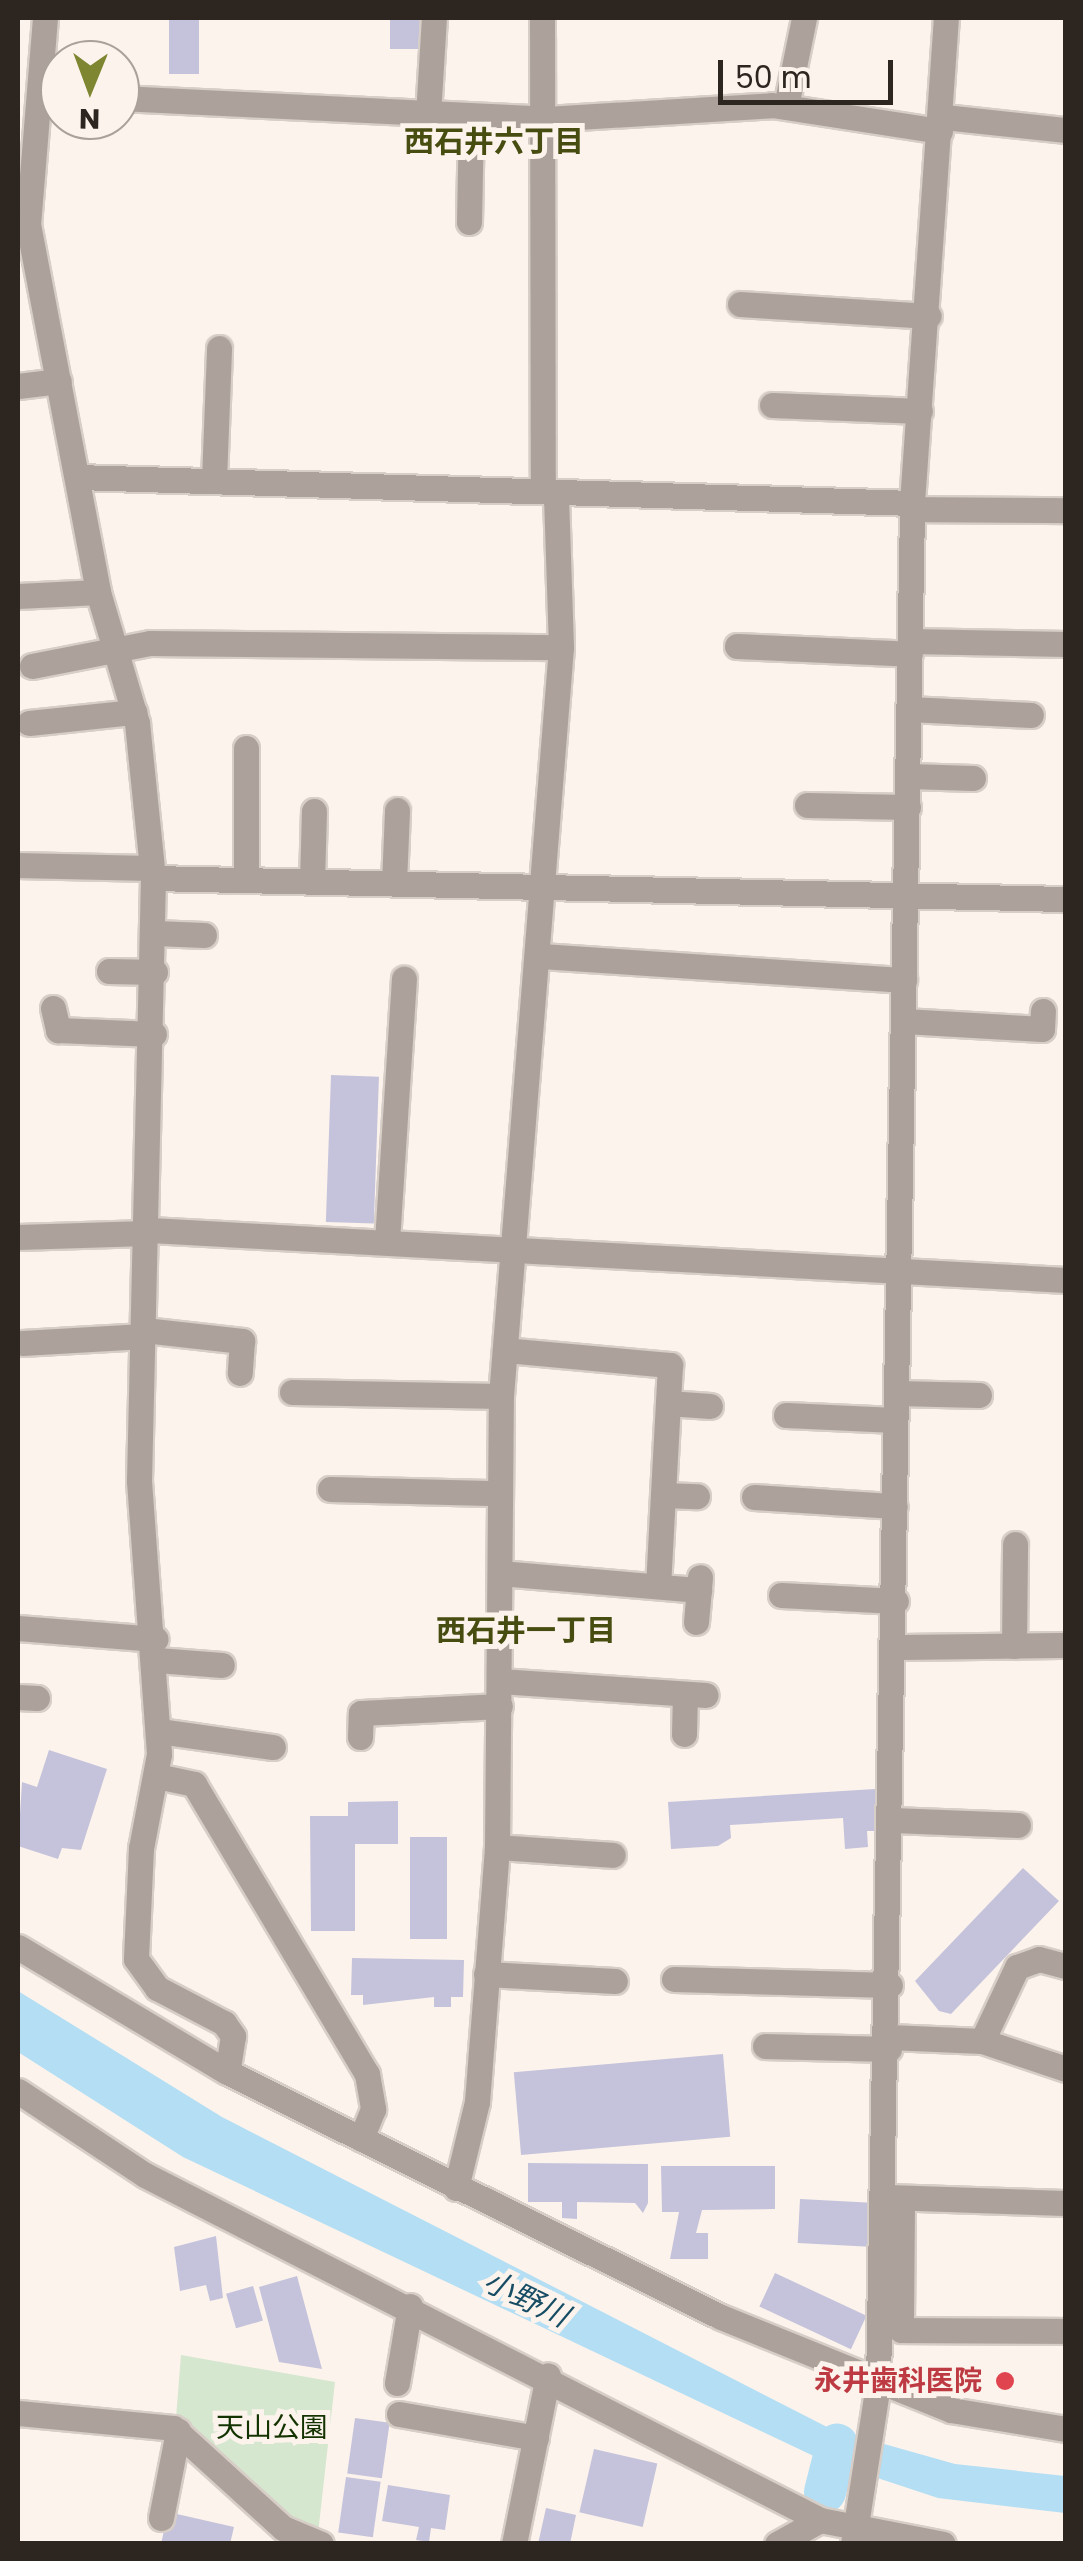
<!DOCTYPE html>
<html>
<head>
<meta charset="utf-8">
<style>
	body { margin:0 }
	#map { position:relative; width:1083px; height:2561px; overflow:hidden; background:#fcf3ec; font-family:Poppins,"Noto Sans JP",sans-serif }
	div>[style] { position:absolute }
	.green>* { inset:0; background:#d6e7cf }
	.water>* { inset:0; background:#b3def4 }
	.river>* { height:42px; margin:-21px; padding:0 21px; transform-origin:21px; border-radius:21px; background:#b3def4 }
	.building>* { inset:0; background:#c5c3db; transform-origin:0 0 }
	.roads { filter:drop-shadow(2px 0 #d7cec7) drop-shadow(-2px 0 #d7cec7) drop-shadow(0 2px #d7cec7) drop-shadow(0 -2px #d7cec7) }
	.minor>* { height:25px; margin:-12.5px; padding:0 12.5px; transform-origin:12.5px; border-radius:12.5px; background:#aca29b }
	.tertiary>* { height:25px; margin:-12.5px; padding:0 12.5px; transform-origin:12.5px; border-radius:12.5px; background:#aca29b }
	.dots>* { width:28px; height:28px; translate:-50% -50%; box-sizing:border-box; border:5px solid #fcf3ec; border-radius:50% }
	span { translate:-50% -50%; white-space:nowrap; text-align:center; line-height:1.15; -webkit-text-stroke:10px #fcf3ec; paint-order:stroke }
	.health-label { font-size:28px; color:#be3a42; font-weight:700 }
	.right { translate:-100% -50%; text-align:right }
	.park-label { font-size:28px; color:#133301 }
	.neighbourhood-label { font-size:30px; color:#474c10; font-weight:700 }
	.water-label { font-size:30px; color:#164d64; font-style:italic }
	.frame { position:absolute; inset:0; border:20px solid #2d251f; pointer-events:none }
	.north { position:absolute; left:40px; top:40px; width:100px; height:100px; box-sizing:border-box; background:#fcf3ec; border:2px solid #a9a19a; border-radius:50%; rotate:181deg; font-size:28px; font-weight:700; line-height:40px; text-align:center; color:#2d251f }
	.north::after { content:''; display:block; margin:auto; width:35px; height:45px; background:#7e8631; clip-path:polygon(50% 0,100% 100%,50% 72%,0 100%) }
	.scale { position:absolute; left:718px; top:60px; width:175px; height:45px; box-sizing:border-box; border:5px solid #2d251f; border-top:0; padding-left:12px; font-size:30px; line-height:35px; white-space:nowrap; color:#2d251f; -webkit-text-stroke:8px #fcf3ec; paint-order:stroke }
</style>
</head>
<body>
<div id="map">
	<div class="green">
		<i style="clip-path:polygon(181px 2355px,335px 2382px,318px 2534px,287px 2520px,176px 2418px)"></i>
	</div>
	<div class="water">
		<i style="clip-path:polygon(18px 1991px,222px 2117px,831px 2429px,955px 2464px,1065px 2476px,1065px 2513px,938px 2498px,820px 2459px,183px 2157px,18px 2052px)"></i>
	</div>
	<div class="river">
		<i style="left:825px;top:2492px;width:49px;rotate:-75.7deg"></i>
	</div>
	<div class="building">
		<i style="left:169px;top:18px;width:30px;height:56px"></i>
		<i style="left:390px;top:18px;width:34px;height:31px"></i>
		<i style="left:331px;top:1075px;width:48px;height:147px;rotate:2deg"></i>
		<i style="clip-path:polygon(49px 1750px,107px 1769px,81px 1850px,62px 1848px,58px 1859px,18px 1846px,22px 1782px,37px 1787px)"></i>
		<i style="clip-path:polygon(875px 1789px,878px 1831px,867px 1831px,868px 1847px,845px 1849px,843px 1818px,730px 1825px,731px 1838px,718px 1846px,671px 1849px,668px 1802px)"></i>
		<i style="clip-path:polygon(398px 1801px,398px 1844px,355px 1844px,355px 1931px,311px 1931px,310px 1816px,348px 1816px,348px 1802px)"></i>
		<i style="left:410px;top:1837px;width:37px;height:102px"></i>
		<i style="clip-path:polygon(1023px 1868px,1059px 1901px,951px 2014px,939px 2011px,915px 1981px)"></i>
		<i style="clip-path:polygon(352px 1958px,464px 1960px,463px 1997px,451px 1997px,451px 2007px,434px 2007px,434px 1997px,363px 2005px,363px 1995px,351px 1995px)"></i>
		<i style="left:723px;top:2054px;width:83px;height:210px;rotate:85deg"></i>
		<i style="clip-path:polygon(528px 2163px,648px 2164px,648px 2203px,643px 2213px,635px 2203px,577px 2202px,577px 2219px,562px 2218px,562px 2202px,528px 2202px)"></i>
		<i style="clip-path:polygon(661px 2166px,775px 2166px,775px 2209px,702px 2210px,696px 2233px,708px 2233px,708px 2259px,670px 2259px,679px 2212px,662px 2212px)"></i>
		<i style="left:800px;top:2199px;width:76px;height:44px;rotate:3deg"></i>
		<i style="clip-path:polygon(216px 2236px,223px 2298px,210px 2301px,206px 2285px,180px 2291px,174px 2247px)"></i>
		<i style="left:775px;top:2273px;width:101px;height:37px;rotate:25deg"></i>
		<i style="clip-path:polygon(297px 2276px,322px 2369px,279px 2362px,259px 2287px)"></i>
		<i style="left:253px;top:2286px;width:36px;height:28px;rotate:74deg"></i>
		<i style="left:355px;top:2418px;width:35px;height:56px;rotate:8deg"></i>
		<i style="left:594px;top:2449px;width:65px;height:65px;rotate:13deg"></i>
		<i style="left:346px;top:2477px;width:35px;height:56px;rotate:8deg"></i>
		<i style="clip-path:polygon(388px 2485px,450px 2495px,445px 2530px,431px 2528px,429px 2542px,416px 2540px,419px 2527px,382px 2521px)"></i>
		<i style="clip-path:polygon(546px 2508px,576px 2515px,570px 2544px,538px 2544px)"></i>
		<i style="clip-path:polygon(168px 2512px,234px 2527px,230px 2544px,161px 2544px)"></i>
	</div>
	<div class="roads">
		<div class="minor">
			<i style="left:45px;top:18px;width:207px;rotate:94.7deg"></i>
			<i style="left:28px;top:224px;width:375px;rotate:79.2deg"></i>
			<i style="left:98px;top:592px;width:137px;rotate:73.4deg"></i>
			<i style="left:137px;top:723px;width:156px;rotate:84.1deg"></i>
			<i style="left:153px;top:878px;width:603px;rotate:91.33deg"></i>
			<i style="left:139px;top:1481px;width:274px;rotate:85.8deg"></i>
			<i style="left:159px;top:1754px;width:96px;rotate:100.8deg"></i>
			<i style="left:141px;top:1848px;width:111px;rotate:92.6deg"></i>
			<i style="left:136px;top:1959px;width:36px;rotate:54deg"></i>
			<i style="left:157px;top:1988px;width:76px;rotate:27.6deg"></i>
			<i style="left:224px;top:2023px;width:16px;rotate:55deg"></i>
			<i style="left:233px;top:2036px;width:36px;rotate:99deg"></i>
			<i style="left:542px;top:18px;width:473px;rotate:89.9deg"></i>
			<i style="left:120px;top:98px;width:427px;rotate:2.8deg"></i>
			<i style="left:546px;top:119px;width:226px;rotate:-3.5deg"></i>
			<i style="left:772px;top:105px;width:170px;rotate:8.8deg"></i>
			<i style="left:786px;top:106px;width:90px;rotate:-78.4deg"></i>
			<i style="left:428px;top:115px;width:97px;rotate:-86.5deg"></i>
			<i style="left:944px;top:117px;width:123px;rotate:6.1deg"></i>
			<i style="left:469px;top:222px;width:105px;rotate:-88.9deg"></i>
			<i style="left:740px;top:304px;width:189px;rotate:3.6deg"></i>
			<i style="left:18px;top:386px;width:41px;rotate:-7deg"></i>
			<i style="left:772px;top:405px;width:148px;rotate:2.3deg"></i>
			<i style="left:77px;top:477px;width:835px;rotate:1.78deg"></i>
			<i style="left:214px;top:480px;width:132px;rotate:-87.8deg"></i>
			<i style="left:912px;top:509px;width:154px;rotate:0.4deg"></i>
			<i style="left:18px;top:596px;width:80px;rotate:-2.9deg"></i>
			<i style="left:910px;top:641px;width:156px;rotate:1.1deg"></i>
			<i style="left:737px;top:646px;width:173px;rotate:2.6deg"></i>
			<i style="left:32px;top:666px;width:120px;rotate:-11deg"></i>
			<i style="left:150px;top:643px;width:411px;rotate:0.6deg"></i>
			<i style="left:909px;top:709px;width:122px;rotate:2.8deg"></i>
			<i style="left:29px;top:723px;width:106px;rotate:-6deg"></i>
			<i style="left:909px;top:776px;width:64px;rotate:1.8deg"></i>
			<i style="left:807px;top:805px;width:101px;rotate:1.1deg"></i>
			<i style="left:18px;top:865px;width:131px;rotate:1.3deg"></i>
			<i style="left:153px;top:878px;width:913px;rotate:1.32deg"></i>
			<i style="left:246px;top:880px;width:132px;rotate:-90deg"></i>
			<i style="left:312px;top:882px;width:71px;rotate:-88.4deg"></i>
			<i style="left:394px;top:883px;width:73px;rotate:-87.6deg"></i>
			<i style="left:155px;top:933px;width:49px;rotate:2.3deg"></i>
			<i style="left:542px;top:956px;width:363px;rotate:3.8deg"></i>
			<i style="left:109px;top:971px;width:46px;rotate:1.2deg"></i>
			<i style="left:53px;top:1008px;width:23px;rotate:77deg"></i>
			<i style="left:58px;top:1030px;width:96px;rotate:2.4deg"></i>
			<i style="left:904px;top:1021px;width:138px;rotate:3.3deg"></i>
			<i style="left:1042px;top:1029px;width:18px;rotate:-87deg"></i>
			<i style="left:150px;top:1230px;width:917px;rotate:3.12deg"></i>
			<i style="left:18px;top:1237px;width:128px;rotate:-1.8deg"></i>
			<i style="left:387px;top:1241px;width:263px;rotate:-86.3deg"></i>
			<i style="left:144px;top:1330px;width:99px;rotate:6.4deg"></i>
			<i style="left:242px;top:1341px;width:32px;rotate:94deg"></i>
			<i style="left:22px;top:1343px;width:122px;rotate:-3.3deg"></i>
			<i style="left:505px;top:1350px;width:166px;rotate:5.2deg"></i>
			<i style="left:670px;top:1365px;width:221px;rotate:93.1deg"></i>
			<i style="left:292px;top:1392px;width:209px;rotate:1.1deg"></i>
			<i style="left:896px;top:1393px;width:83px;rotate:1.4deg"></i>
			<i style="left:668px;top:1403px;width:42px;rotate:4.1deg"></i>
			<i style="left:786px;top:1415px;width:109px;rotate:2.6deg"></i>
			<i style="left:330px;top:1489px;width:169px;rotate:1.4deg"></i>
			<i style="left:663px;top:1495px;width:34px;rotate:2deg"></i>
			<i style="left:754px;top:1497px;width:141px;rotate:3.7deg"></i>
			<i style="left:500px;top:1573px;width:200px;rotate:4.9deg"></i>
			<i style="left:781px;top:1595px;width:115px;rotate:3deg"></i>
			<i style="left:696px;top:1622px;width:45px;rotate:-84.9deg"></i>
			<i style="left:18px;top:1628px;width:138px;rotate:4.6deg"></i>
			<i style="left:1014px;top:1646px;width:102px;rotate:-89.4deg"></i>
			<i style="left:895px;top:1647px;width:171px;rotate:-0.7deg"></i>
			<i style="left:157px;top:1660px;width:65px;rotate:4.4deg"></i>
			<i style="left:500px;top:1681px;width:206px;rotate:3.9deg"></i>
			<i style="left:18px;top:1697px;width:19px;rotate:3deg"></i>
			<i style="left:159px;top:1731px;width:115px;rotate:8deg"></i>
			<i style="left:684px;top:1734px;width:40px;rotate:-88.6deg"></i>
			<i style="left:360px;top:1737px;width:24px;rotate:-88deg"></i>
			<i style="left:361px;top:1713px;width:139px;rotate:-2.9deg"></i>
			<i style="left:157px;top:1776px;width:38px;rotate:12deg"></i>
			<i style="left:194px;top:1784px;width:338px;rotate:59.2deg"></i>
			<i style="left:367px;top:2074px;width:36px;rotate:80deg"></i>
			<i style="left:373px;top:2109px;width:32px;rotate:112deg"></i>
			<i style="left:893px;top:1820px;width:125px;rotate:2.3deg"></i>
			<i style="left:497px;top:1847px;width:116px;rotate:3.9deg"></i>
			<i style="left:486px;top:1974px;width:129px;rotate:3.1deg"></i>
			<i style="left:674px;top:1979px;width:216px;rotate:1.6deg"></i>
			<i style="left:889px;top:2037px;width:93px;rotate:2.5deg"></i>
			<i style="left:982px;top:2041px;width:82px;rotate:-64.7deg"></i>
			<i style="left:1017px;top:1967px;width:23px;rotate:-20deg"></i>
			<i style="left:1039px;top:1959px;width:28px;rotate:15deg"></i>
			<i style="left:982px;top:2041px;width:89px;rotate:18.4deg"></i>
			<i style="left:765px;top:2046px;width:124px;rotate:1.4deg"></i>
			<i style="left:18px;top:2091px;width:152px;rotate:33.5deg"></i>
			<i style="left:145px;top:2175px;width:758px;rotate:27.07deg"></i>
			<i style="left:820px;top:2520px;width:125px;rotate:11deg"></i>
			<i style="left:456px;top:2188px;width:89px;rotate:-76.3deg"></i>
			<i style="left:477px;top:2102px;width:256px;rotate:-85.5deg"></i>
			<i style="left:497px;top:1847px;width:451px;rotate:-89.5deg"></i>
			<i style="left:501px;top:1396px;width:751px;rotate:-85.42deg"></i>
			<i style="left:561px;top:647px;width:148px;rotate:-91.9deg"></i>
			<i style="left:886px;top:2197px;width:180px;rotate:1.9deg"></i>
			<i style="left:902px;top:2207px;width:123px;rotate:90.5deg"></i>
			<i style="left:901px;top:2330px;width:165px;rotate:0.3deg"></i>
			<i style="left:397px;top:2383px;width:78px;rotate:-80.4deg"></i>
			<i style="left:878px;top:2384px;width:1881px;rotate:-88.96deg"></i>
			<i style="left:912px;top:503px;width:486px;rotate:-86deg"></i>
			<i style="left:18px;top:2413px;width:156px;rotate:5.5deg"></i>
			<i style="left:173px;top:2428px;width:149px;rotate:42.3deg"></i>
			<i style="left:283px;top:2528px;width:41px;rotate:22.8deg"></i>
			<i style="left:399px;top:2414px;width:139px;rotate:9.9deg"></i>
			<i style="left:161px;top:2518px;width:89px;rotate:-78.9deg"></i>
			<i style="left:514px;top:2544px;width:172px;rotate:-78.6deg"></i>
			<i style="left:777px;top:2544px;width:49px;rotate:-29.2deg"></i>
		</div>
		<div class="tertiary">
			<i style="left:18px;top:1947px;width:244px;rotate:30.9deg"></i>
			<i style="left:227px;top:2072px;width:551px;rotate:26.38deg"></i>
			<i style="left:721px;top:2317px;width:248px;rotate:22deg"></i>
			<i style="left:951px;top:2410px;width:117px;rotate:9.4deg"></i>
			<i style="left:853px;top:2544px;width:162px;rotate:-81.1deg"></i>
		</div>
	</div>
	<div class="dots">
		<i style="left:1005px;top:2381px;background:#e0444e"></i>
	</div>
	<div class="health-label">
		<span class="right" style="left:982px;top:2381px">永井歯科医院</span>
	</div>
	<div class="park-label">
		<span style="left:272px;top:2428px">天山公園</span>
	</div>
	<div class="neighbourhood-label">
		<span style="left:494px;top:142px">西石井六丁目</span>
		<span style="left:526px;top:1631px">西石井一丁目</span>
	</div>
	<div class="water-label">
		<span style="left:526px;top:2299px;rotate:26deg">小野川</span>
	</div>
	<div class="frame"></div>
	<div class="north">N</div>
	<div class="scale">50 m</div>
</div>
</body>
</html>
